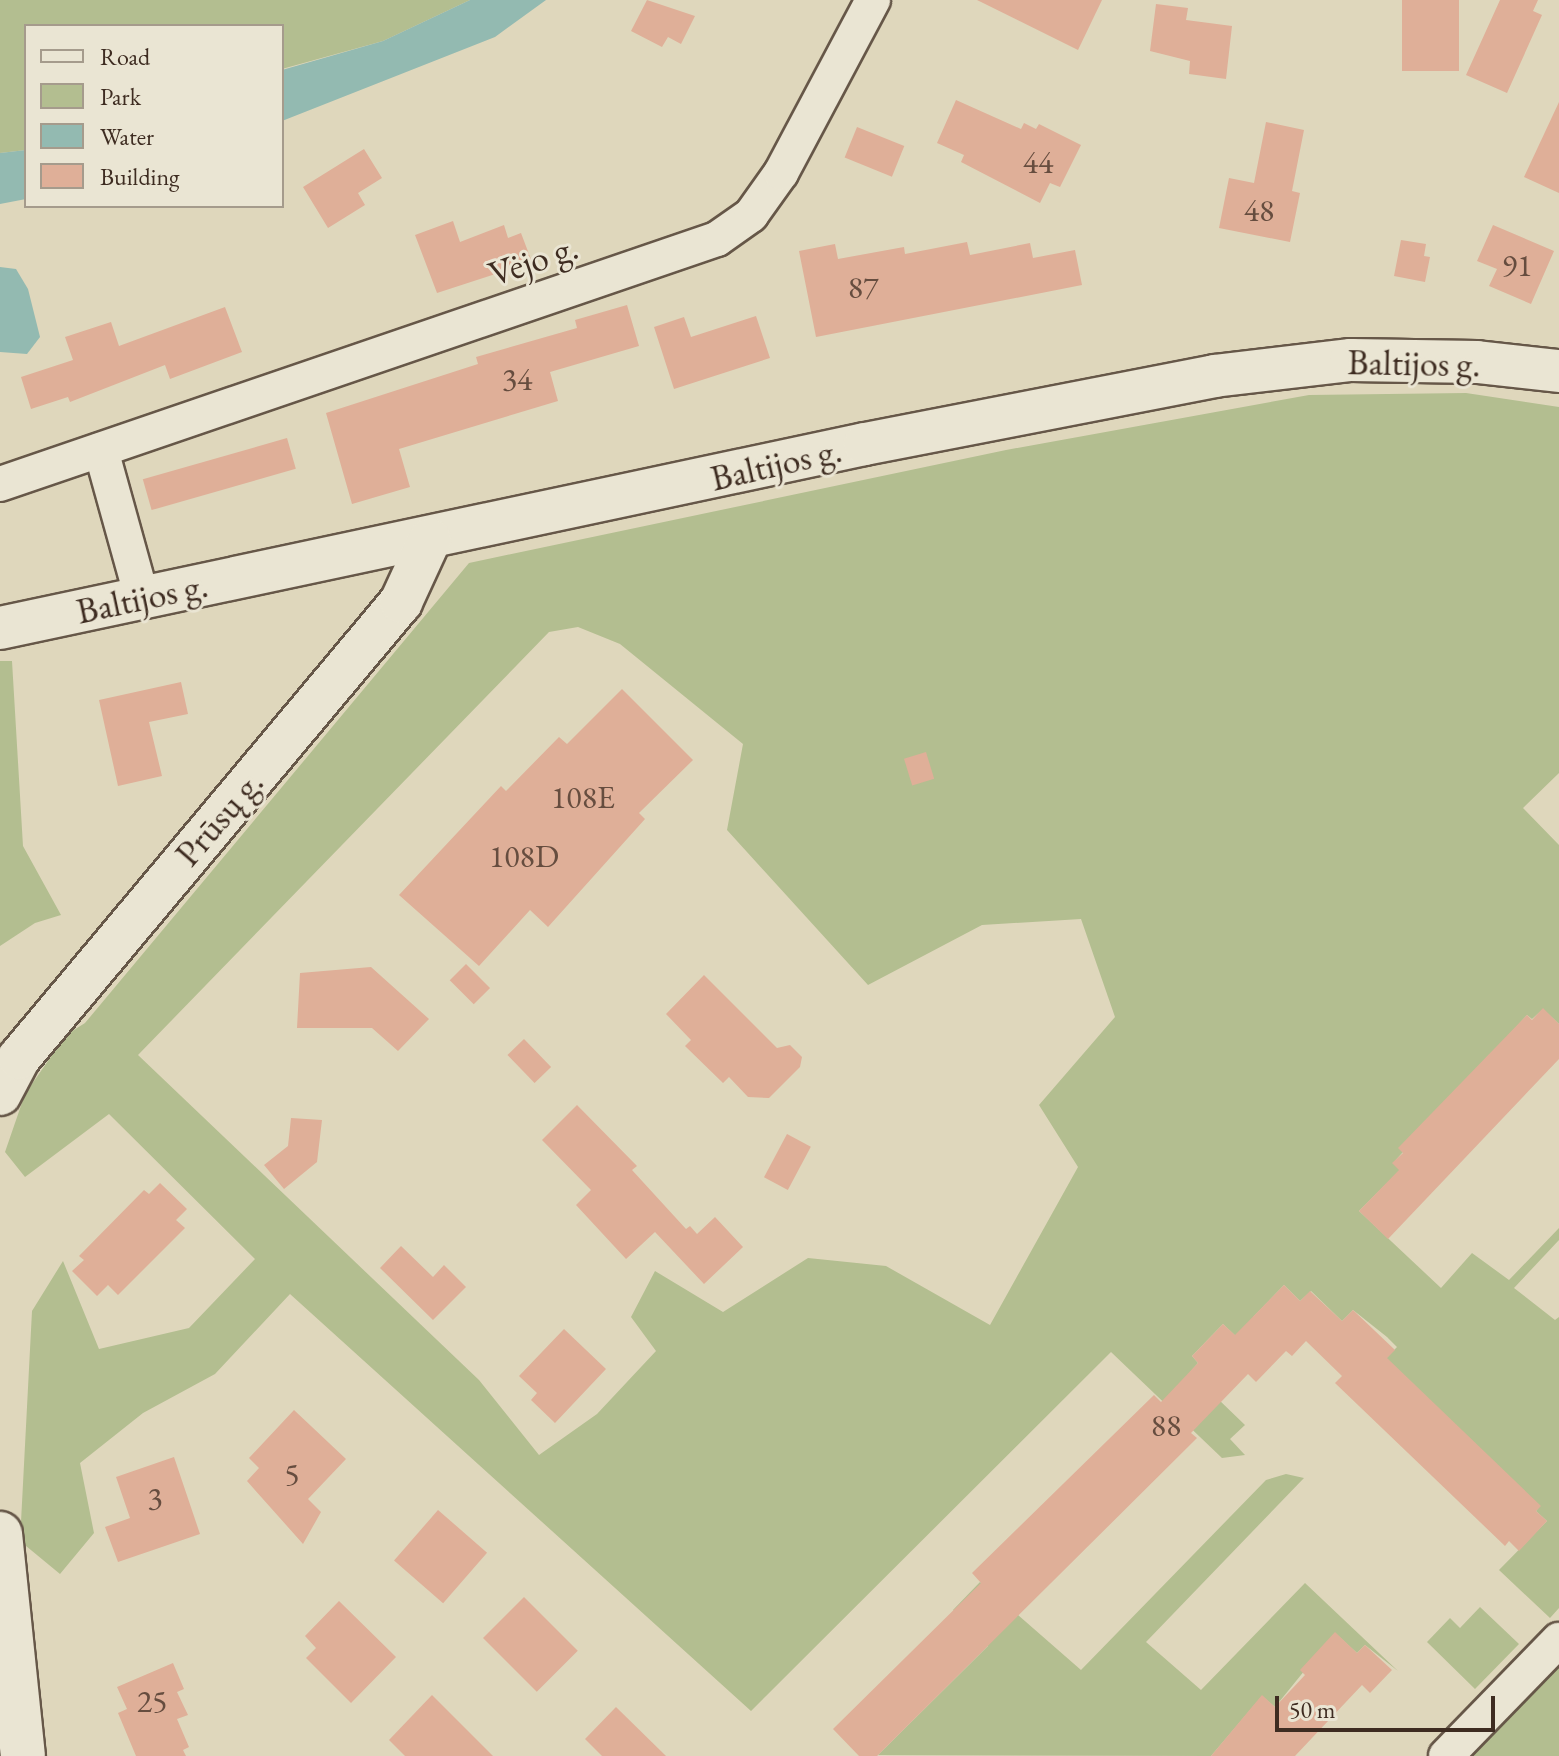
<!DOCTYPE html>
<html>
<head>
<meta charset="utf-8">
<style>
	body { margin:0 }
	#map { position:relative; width:1559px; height:1756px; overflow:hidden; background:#dfd7bc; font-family:"EB Garamond",serif }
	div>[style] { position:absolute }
	.green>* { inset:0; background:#b3be90 }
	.water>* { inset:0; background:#93bab1 }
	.building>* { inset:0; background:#dfaf98; transform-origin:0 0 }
	.roads { filter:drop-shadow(2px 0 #665748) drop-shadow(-2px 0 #665748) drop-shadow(0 2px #665748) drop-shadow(0 -2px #665748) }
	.minor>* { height:34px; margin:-17px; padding:0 17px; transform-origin:17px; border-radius:17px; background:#eae5d3 }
	.tertiary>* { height:42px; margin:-21px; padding:0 21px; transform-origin:21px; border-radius:21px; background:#eae5d3 }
	.secondary>* { height:44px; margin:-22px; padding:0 22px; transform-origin:22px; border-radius:22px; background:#eae5d3 }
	span { translate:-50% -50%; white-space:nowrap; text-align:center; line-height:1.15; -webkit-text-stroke:6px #eae5d3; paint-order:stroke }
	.number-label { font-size:32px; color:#664d3f }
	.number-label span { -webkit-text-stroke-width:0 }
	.street-label { font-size:36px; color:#3e2c21 }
	.legend { position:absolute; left:24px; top:24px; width:260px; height:184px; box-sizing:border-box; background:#eae5d3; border:2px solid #a59b8c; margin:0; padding:10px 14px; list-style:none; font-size:24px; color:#3e2c21 }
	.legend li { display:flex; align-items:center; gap:16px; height:40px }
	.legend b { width:40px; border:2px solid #a59b8c }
	.scale { position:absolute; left:1275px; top:1696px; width:220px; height:36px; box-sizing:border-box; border:4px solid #3e2c21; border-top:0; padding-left:10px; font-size:24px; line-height:28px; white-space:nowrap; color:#3e2c21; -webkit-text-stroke:6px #eae5d3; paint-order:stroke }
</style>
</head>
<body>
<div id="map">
	<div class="green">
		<i style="clip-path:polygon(0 0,470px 0,383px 41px,282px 69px,282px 26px,26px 26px,26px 150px,0 153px)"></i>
		<i style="clip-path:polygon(evenodd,1466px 393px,1559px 407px,1559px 773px,1523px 808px,1559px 845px,1559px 1024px,1543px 1009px,1532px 1019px,1527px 1015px,1393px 1163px,1420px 1191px,1386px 1184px,1359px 1211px,1441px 1288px,1472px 1253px,1509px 1280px,1559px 1228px,1559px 1240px,1514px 1288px,1555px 1320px,1559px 1317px,1559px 1608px,1550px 1618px,1499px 1570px,1547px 1521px,1536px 1511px,1540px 1506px,1376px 1369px,1397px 1347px,1387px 1337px,1353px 1310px,1342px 1321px,1311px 1291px,1300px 1301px,1284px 1285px,1254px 1316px,1242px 1342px,1223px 1324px,1192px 1356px,1198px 1363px,1190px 1372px,1245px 1425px,1230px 1439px,1245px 1455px,1222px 1458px,1111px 1352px,751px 1711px,290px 1294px,215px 1374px,143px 1413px,80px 1463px,94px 1533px,60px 1574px,20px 1541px,32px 1311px,63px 1261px,99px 1349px,189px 1328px,255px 1259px,109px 1114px,25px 1177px,5px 1152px,25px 1094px,66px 1035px,85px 1023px,469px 563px,1006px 450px,1309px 395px,1466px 393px,578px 627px,620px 644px,743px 744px,727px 830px,868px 985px,982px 925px,1081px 919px,1115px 1017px,1039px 1105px,1078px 1167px,990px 1325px,886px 1266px,808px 1258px,723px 1312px,655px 1271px,631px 1317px,656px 1351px,597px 1414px,539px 1455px,479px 1380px,138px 1055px,549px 632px,578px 627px)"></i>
		<i style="clip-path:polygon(0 661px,12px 661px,23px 846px,61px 915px,35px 923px,0 946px)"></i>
		<i style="clip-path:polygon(1286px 1474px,1304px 1478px,1146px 1642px,1201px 1690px,1305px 1583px,1398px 1671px,1365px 1645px,1357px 1653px,1335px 1633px,1275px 1707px,1262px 1696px,1211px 1756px,878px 1755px,988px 1646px,953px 1610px,980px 1582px,1081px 1670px,1266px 1480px)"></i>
		<i style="clip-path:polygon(1480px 1607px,1519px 1644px,1475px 1689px,1427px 1642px,1450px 1618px,1460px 1628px)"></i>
		<i style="clip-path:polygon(1559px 1661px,1559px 1756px,1467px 1756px)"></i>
	</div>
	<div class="water">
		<i style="clip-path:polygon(470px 0,546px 0,495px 37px,282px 121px,282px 70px,383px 41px)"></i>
		<i style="clip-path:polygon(26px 150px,26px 199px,0 204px,0 153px)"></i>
		<i style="clip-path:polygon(0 267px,16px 269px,28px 289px,40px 337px,27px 354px,0 352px)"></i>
	</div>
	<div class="building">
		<i style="clip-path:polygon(647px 0,695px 16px,681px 44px,668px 37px,662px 47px,631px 31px)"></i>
		<i style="clip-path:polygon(977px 0,1102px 0,1078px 50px)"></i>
		<i style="left:1402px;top:0;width:57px;height:71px"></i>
		<i style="clip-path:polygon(1500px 0,1538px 0,1533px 11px,1542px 15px,1507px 93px,1466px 75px)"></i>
		<i style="clip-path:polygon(1156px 4px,1188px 8px,1186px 20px,1232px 26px,1226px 79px,1189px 74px,1190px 61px,1150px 51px)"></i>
		<i style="clip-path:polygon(956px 100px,1021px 129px,1024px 123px,1036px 129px,1039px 124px,1081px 145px,1060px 187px,1050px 183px,1040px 203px,961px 162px,964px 155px,937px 143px)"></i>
		<i style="clip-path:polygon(1559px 102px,1559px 193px,1524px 177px)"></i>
		<i style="clip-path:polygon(1266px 122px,1304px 130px,1292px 191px,1300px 193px,1290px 242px,1219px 228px,1229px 178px,1254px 183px)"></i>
		<i style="left:857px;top:127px;width:51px;height:33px;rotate:22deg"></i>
		<i style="clip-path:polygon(364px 149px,382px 178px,358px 193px,365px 205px,328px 228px,303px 187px)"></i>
		<i style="clip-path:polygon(453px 221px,460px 242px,504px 225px,508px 238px,521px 233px,532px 262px,437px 293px,415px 235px)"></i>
		<i style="clip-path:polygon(1493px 225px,1554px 251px,1531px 304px,1489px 286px,1497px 269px,1477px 261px)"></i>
		<i style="clip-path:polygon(1401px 240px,1426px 244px,1424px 256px,1430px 257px,1425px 282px,1394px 276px)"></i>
		<i style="clip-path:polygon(967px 242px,970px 255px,1030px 243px,1033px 258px,1075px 250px,1082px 285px,816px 337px,799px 251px,835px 244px,838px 259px,904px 247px,905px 254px)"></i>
		<i style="clip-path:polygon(627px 305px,639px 346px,550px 372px,558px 401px,399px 449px,410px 487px,352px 504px,326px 413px,478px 364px,476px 357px,577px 328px,575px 320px)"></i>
		<i style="clip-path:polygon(225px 307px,242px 352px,170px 379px,165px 365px,70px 402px,68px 397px,31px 409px,21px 377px,73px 360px,65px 337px,111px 322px,119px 346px)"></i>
		<i style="clip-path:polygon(756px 316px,770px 358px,674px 389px,654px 327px,684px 317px,691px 337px)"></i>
		<i style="left:287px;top:438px;width:32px;height:150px;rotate:74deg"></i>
		<i style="clip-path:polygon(181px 682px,188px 714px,149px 722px,162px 776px,118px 786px,99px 700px)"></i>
		<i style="clip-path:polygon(622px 689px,693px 760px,639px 813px,645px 819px,548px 927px,530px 910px,479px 966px,399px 895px,501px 786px,506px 791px,559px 737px,567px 744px)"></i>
		<i style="left:926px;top:752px;width:28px;height:23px;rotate:73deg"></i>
		<i style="left:466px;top:964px;width:34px;height:23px;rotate:45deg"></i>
		<i style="clip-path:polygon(371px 967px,429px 1019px,398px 1051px,372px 1028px,297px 1028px,300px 973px)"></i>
		<i style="clip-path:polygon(704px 975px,777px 1048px,790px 1045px,802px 1057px,800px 1067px,769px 1098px,748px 1097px,729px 1077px,723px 1083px,685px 1046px,691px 1040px,666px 1014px)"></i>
		<i style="clip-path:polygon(1543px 1008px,1559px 1024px,1559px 1059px,1388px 1239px,1359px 1211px,1399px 1170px,1392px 1163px,1403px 1153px,1398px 1148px,1527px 1015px,1532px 1020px)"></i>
		<i style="left:524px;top:1039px;width:39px;height:23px;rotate:46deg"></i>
		<i style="clip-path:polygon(577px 1105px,637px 1166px,632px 1170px,686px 1229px,690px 1226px,697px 1234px,715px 1217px,743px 1247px,704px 1284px,655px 1232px,626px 1259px,576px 1205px,591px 1190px,542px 1140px)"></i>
		<i style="clip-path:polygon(291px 1118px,322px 1120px,317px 1162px,284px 1189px,264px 1165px,288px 1146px)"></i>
		<i style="left:787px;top:1134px;width:27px;height:49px;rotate:28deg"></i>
		<i style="clip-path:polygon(160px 1183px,187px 1209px,176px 1220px,185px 1228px,118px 1295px,108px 1285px,97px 1296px,72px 1271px,84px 1260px,79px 1256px,144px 1190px,149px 1194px)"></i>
		<i style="clip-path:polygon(401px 1246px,433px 1277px,444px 1265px,466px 1287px,433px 1320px,380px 1268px)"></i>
		<i style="clip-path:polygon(1284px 1285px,1300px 1301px,1310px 1291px,1342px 1321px,1353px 1310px,1395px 1350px,1387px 1358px,1541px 1506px,1536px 1511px,1547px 1521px,1519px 1551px,1509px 1541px,1505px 1546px,1335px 1383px,1342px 1376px,1306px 1341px,1292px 1356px,1286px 1351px,1256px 1382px,1248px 1374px,1191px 1433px,1197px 1438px,877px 1756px,859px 1756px,833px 1729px,981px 1583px,972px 1573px,1154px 1395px,1161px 1402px,1198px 1363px,1192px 1356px,1223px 1324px,1235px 1335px)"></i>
		<i style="clip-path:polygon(564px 1329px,606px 1369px,555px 1423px,531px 1400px,537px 1393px,519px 1376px)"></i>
		<i style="clip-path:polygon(294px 1410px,346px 1459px,308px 1499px,321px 1512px,303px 1544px,247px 1481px,259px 1468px,249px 1458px)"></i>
		<i style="clip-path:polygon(174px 1457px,200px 1534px,118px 1562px,105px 1527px,130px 1518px,116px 1477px)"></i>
		<i style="left:438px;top:1510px;width:65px;height:67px;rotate:41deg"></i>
		<i style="left:524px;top:1597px;width:76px;height:58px;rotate:45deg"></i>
		<i style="clip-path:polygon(339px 1601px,396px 1657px,351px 1703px,306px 1658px,316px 1648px,305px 1636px)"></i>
		<i style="clip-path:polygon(1335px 1632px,1357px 1653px,1365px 1645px,1392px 1670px,1370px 1693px,1362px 1685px,1295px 1756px,1211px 1756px,1262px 1695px,1275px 1707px,1305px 1675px,1300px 1670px)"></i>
		<i style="clip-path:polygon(173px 1663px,184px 1689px,177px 1692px,188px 1715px,177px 1719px,189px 1747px,183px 1750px,186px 1756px,136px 1756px,118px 1713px,127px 1709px,117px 1687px)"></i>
		<i style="clip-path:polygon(432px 1695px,493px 1756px,405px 1756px,389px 1740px)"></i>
		<i style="clip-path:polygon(616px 1707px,666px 1756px,602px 1756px,585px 1739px)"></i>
	</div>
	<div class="roads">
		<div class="minor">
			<i style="left:101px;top:450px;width:154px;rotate:74.5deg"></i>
			<i style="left:0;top:484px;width:758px;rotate:-18.87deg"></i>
			<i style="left:717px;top:239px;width:42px;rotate:-35.2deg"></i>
			<i style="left:751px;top:215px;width:52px;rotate:-54.5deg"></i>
			<i style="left:781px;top:173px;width:196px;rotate:-62deg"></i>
			<i style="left:1446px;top:1756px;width:162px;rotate:-45.8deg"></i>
		</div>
		<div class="tertiary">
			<i style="left:0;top:628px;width:884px;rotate:-12.01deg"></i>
			<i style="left:865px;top:444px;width:356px;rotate:-11deg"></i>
			<i style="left:1214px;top:376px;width:138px;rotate:-6.7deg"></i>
			<i style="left:1351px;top:360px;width:126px;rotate:0.9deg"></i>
			<i style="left:1477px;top:362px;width:82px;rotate:6.3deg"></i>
			<i style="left:0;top:1094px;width:41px;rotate:-62.2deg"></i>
			<i style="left:19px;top:1058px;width:595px;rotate:-50.05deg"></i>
			<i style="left:401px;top:602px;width:69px;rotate:-65.3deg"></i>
		</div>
		<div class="secondary">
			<i style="left:0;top:1534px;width:223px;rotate:84.1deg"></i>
		</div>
	</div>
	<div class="number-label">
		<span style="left:1038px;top:162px">44</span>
		<span style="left:1259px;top:210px">48</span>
		<span style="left:1517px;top:265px">91</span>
		<span style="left:863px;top:287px">87</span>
		<span style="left:517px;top:379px">34</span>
		<span style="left:583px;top:797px">108E</span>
		<span style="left:524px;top:856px">108D</span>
		<span style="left:1166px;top:1425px">88</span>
		<span style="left:292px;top:1474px">5</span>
		<span style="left:155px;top:1498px">3</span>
		<span style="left:152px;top:1701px">25</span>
	</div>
	<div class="street-label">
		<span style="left:533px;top:260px;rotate:-19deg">Vėjo g.</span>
		<span style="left:1414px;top:363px;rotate:1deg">Baltijos g.</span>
		<span style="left:776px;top:464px;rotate:-13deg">Baltijos g.</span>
		<span style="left:142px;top:598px;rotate:-12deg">Baltijos g.</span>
		<span style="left:219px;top:818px;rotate:-49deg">Prūsų g.</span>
	</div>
	<ul class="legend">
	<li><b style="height:10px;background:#eae5d3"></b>Road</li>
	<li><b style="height:22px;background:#b3be90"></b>Park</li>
	<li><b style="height:22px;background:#93bab1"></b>Water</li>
	<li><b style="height:22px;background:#dfaf98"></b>Building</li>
	</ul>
	<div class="scale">50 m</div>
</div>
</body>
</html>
